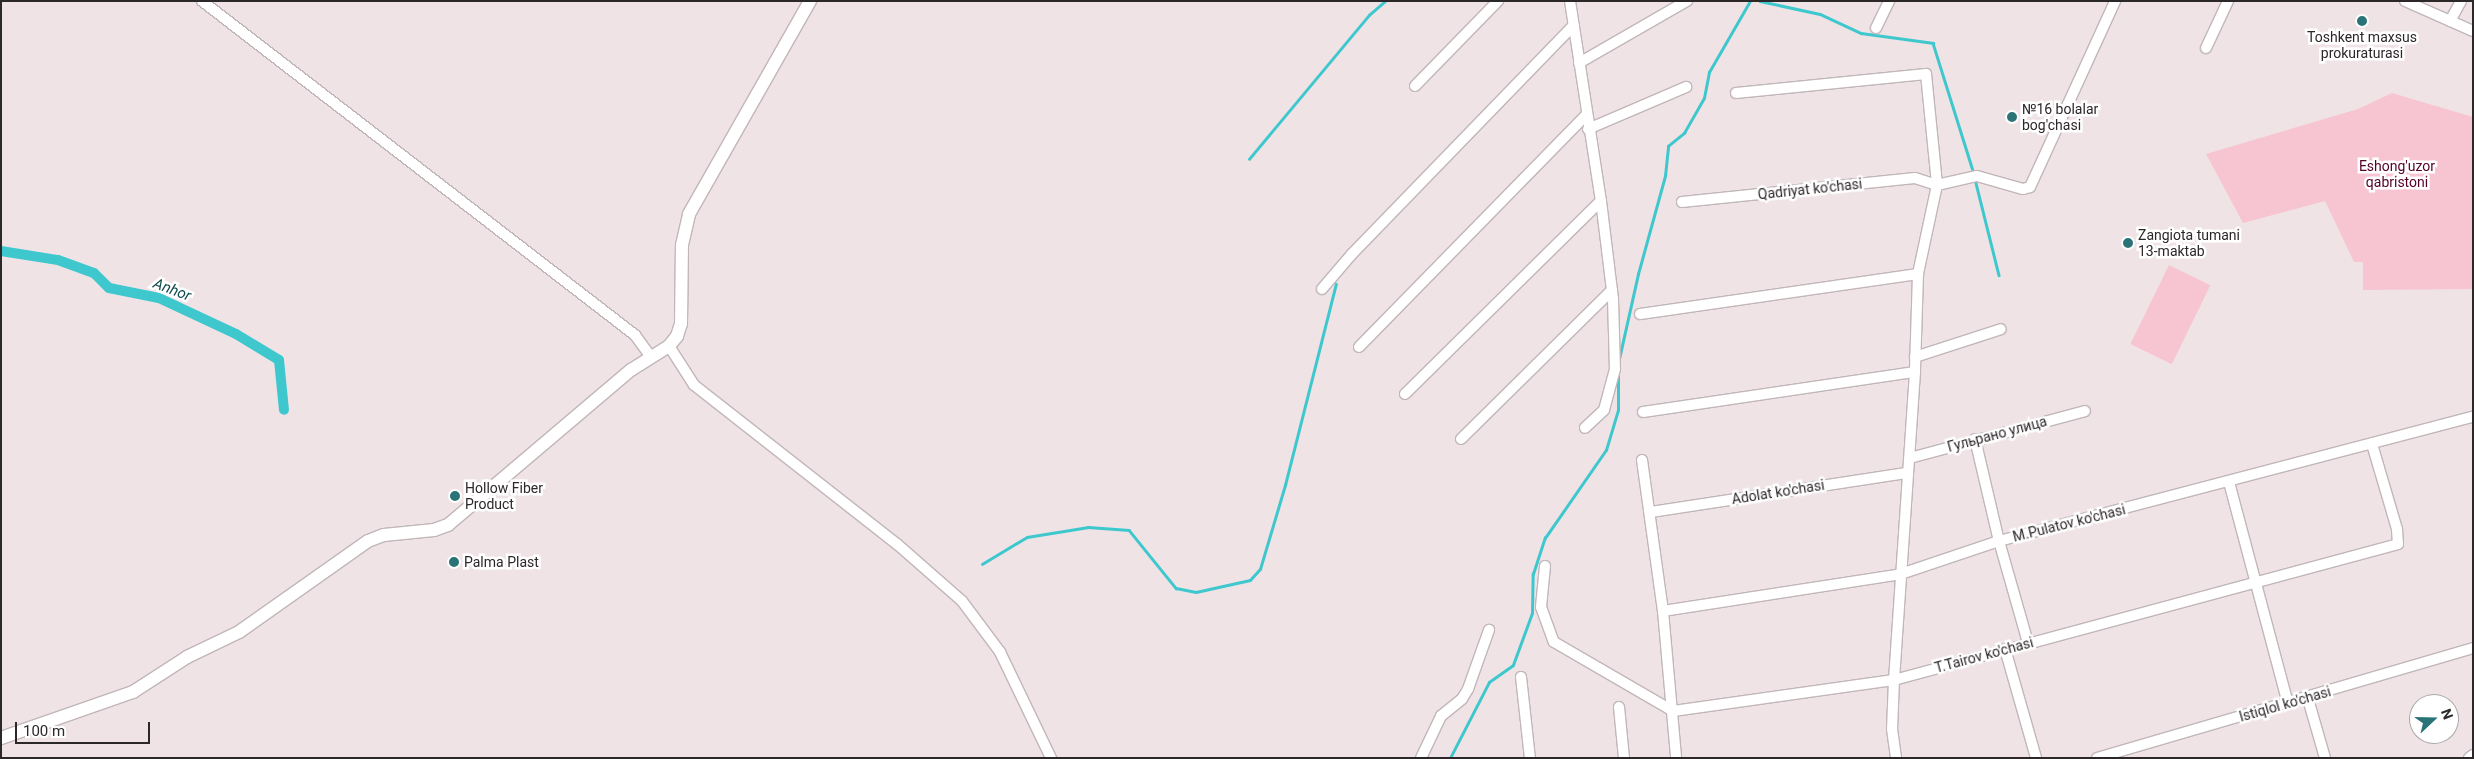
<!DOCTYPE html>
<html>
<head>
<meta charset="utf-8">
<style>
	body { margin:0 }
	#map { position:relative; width:2474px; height:759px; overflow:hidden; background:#efe3e6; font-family:Roboto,sans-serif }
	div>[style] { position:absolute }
	.green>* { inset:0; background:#f7c5d2; transform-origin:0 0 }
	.stream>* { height:2.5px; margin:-1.25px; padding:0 1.25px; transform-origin:1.25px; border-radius:1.25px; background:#3ec8ce }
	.canal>* { height:10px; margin:-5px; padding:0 5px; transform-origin:5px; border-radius:5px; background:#3ec8ce }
	.roads { filter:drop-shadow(1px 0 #c1b6b9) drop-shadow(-1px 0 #c1b6b9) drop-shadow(0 1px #c1b6b9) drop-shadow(0 -1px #c1b6b9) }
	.minor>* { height:10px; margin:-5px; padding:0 5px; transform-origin:5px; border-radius:5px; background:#fff }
	.tertiary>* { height:12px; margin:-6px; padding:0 6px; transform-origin:6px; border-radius:6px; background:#fff }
	.dots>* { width:14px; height:14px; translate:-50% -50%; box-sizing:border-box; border:2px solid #fff; border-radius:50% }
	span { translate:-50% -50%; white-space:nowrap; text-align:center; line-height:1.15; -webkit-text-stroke:5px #fff; paint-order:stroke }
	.poi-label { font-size:14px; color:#2c2728 }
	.left { translate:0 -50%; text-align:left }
	.park-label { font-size:14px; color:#540126 }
	.street-label { font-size:14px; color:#2c2728 }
	.water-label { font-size:15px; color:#0f4a4d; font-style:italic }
	.frame { position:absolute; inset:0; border:2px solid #2c2728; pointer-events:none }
	.north { position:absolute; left:2409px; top:694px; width:50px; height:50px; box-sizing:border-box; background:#fff; border:1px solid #aba9a9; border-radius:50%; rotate:69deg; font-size:14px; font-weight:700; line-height:20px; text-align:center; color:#2c2728 }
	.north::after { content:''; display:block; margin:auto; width:18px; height:22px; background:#2a7478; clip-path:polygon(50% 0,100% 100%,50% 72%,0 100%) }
	.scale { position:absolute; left:15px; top:722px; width:135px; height:22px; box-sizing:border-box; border:2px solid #2c2728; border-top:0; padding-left:6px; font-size:15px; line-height:18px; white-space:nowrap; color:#2c2728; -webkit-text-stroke:4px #fff; paint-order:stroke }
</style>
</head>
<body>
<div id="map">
	<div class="green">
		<i style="clip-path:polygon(2392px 93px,2473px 117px,2473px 289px,2363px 290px,2363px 262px,2354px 262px,2325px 201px,2243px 223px,2206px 154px,2358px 109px)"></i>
		<i style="left:2169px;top:265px;width:46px;height:88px;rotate:26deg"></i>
	</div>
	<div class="stream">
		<i style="left:1760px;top:1px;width:61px;rotate:12.2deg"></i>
		<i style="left:1820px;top:14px;width:45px;rotate:24.9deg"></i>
		<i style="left:1861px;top:33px;width:73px;rotate:7.9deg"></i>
		<i style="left:1933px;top:43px;width:137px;rotate:72.6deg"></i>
		<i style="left:1249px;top:159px;width:187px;rotate:-50.2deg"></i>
		<i style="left:1369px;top:15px;width:21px;rotate:-41deg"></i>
		<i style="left:1975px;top:179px;width:99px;rotate:76deg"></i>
		<i style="left:1619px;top:359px;width:87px;rotate:-77.4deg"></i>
		<i style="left:1638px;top:274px;width:102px;rotate:-74.6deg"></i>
		<i style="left:1665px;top:176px;width:30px;rotate:-84deg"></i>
		<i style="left:1668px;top:146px;width:21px;rotate:-39deg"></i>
		<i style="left:1684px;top:133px;width:40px;rotate:-60.3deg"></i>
		<i style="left:1704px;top:98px;width:26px;rotate:-79deg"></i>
		<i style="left:1709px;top:72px;width:82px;rotate:-60deg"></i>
		<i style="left:982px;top:564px;width:52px;rotate:-31deg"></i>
		<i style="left:1027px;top:537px;width:62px;rotate:-9.3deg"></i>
		<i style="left:1088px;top:527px;width:41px;rotate:4.2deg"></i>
		<i style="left:1129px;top:530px;width:75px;rotate:51deg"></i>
		<i style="left:1176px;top:588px;width:20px;rotate:11deg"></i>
		<i style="left:1196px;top:592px;width:55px;rotate:-12.5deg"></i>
		<i style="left:1250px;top:580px;width:15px;rotate:-48deg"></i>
		<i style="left:1260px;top:569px;width:88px;rotate:-73.4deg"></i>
		<i style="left:1285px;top:485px;width:207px;rotate:-75.8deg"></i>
		<i style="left:1450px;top:758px;width:85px;rotate:-62.8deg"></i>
		<i style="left:1489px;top:682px;width:29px;rotate:-35deg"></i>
		<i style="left:1513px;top:665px;width:55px;rotate:-69.9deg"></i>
		<i style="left:1532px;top:613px;width:39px;rotate:-89deg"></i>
		<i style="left:1533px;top:574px;width:38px;rotate:-72deg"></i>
		<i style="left:1545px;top:538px;width:107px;rotate:-55.3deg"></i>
		<i style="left:1606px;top:450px;width:42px;rotate:-73.3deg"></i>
		<i style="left:1618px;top:410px;width:35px;rotate:-90deg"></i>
	</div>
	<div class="canal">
		<i style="left:1px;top:251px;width:58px;rotate:9deg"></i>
		<i style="left:58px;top:260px;width:38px;rotate:20deg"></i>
		<i style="left:94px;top:273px;width:21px;rotate:45deg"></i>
		<i style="left:109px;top:288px;width:51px;rotate:11.3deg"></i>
		<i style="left:159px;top:298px;width:85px;rotate:25.1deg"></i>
		<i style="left:236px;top:334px;width:50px;rotate:31.2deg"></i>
		<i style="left:279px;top:360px;width:50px;rotate:84.3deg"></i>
	</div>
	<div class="roads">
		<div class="minor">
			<i style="left:202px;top:1px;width:547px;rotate:37.65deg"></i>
			<i style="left:635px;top:335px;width:27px;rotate:54deg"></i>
			<i style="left:1570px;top:1px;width:202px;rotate:81.2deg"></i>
			<i style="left:1601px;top:201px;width:99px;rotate:83deg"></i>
			<i style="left:1613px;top:299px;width:70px;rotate:88.4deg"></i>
			<i style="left:1615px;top:369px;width:42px;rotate:105deg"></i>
			<i style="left:1604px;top:410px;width:26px;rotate:137deg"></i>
			<i style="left:2405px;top:1px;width:74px;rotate:23.8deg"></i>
			<i style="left:2450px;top:21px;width:23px;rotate:-61deg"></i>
			<i style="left:1876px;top:28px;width:30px;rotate:-64deg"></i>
			<i style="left:2206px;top:48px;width:52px;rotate:-64.9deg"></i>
			<i style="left:1579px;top:63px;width:125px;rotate:-29.9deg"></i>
			<i style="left:1415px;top:86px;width:119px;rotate:-45.7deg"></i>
			<i style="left:1736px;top:93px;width:191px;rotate:-5.7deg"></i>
			<i style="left:1926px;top:74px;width:112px;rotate:84.3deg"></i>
			<i style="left:1937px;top:185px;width:91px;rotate:102.1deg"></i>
			<i style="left:1918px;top:274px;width:98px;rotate:91.8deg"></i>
			<i style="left:1915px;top:372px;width:309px;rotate:93.9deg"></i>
			<i style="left:1894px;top:680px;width:49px;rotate:92.3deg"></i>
			<i style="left:1892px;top:729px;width:29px;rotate:82deg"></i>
			<i style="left:1588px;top:129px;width:107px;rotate:-23.2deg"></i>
			<i style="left:1682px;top:202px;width:234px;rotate:-5.9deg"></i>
			<i style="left:1915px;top:178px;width:23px;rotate:18deg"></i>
			<i style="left:1937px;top:185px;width:41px;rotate:-12.7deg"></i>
			<i style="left:1977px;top:176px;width:48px;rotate:15.8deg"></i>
			<i style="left:2023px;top:189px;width:7px;rotate:-16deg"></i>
			<i style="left:2030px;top:187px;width:205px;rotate:-65.4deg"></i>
			<i style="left:1322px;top:289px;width:45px;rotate:-49.5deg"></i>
			<i style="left:1351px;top:255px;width:320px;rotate:-45.9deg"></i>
			<i style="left:1640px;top:314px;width:281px;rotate:-8.2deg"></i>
			<i style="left:669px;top:346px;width:46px;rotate:57.3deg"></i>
			<i style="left:694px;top:385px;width:258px;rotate:38.1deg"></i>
			<i style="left:897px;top:544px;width:86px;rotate:41.2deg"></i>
			<i style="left:962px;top:601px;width:64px;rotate:53.3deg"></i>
			<i style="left:1000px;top:652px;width:118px;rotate:64.3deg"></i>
			<i style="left:1359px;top:347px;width:325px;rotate:-45.6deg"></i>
			<i style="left:1915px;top:357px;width:90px;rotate:-18deg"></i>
			<i style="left:1405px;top:394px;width:275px;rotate:-44.6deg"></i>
			<i style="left:1643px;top:412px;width:275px;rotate:-8.4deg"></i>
			<i style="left:1461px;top:439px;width:212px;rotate:-44.6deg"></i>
			<i style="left:1975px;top:439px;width:105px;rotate:76.8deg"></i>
			<i style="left:1999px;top:541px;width:106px;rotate:74.1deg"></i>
			<i style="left:1910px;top:458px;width:181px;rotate:-15deg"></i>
			<i style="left:1642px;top:460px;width:152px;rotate:82.1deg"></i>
			<i style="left:1663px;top:611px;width:148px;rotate:84.9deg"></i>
			<i style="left:2229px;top:482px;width:230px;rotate:75.1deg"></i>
			<i style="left:1651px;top:512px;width:258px;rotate:-8.7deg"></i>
			<i style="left:1545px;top:566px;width:41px;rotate:95.6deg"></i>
			<i style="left:1541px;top:607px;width:37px;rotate:70deg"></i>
			<i style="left:1554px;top:642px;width:138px;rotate:30.1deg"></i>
			<i style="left:1673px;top:711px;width:223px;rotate:-8deg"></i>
			<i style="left:1894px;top:680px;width:522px;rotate:-15.1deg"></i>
			<i style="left:2398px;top:544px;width:15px;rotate:-94deg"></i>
			<i style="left:2397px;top:529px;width:89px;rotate:-106.4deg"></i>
			<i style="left:1663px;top:611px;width:241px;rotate:-8.8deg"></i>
			<i style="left:1901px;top:574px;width:103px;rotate:-18.6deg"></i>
			<i style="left:1999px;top:541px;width:490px;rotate:-14.7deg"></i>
			<i style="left:2005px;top:649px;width:113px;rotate:74.1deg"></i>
			<i style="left:1521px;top:677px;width:81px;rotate:83.7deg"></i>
			<i style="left:2308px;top:699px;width:61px;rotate:73.9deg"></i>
			<i style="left:1619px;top:707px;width:51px;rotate:84.4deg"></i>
			<i style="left:1421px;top:758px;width:47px;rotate:-64.5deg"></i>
			<i style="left:1441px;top:716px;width:27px;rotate:-39deg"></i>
			<i style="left:1462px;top:699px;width:12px;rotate:-59deg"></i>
			<i style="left:1468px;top:689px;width:63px;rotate:-70.4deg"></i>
			<i style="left:2097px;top:758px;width:392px;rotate:-16.3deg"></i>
			<i style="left:2469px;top:758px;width:5px;rotate:-37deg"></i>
		</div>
		<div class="tertiary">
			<i style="left:1px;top:738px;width:140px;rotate:-19.2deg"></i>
			<i style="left:133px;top:692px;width:64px;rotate:-32.9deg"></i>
			<i style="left:187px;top:657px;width:58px;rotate:-25.7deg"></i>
			<i style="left:239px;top:632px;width:158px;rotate:-35.2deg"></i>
			<i style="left:368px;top:541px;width:17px;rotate:-21deg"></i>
			<i style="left:384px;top:535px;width:50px;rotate:-5.7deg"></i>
			<i style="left:434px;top:530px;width:15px;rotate:-20deg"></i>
			<i style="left:448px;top:525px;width:240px;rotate:-40.3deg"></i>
			<i style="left:631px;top:370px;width:45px;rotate:-32.3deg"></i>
			<i style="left:669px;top:346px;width:13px;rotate:-51deg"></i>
			<i style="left:677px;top:336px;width:13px;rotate:-72deg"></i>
			<i style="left:681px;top:324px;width:79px;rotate:-89.3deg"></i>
			<i style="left:682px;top:245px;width:32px;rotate:-77deg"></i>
			<i style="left:689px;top:214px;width:245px;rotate:-60.4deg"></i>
		</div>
	</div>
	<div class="dots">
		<i style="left:2362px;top:21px;background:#2a7478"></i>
		<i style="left:2012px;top:117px;background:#2a7478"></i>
		<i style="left:2128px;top:243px;background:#2a7478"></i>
		<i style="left:455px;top:496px;background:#2a7478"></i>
		<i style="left:454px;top:562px;background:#2a7478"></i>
	</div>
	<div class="poi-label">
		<span style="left:2362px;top:45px">Toshkent maxsus<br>prokuraturasi</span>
		<span class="left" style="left:2022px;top:117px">№16 bolalar<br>bog'chasi</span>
		<span class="left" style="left:2138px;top:243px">Zangiota tumani<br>13-maktab</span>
		<span class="left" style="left:465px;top:496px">Hollow Fiber<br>Product</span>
		<span class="left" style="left:464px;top:562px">Palma Plast</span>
	</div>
	<div class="park-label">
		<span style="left:2397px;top:174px">Eshong'uzor<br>qabristoni</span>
	</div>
	<div class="street-label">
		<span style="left:1810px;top:189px;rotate:-6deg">Qadriyat ko'chasi</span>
		<span style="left:1997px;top:434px;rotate:-15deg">Гульрано улица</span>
		<span style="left:1778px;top:492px;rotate:-9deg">Adolat ko'chasi</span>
		<span style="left:2069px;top:523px;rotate:-14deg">M.Pulatov ko'chasi</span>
		<span style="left:1984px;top:655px;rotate:-15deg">T.Tairov ko'chasi</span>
		<span style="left:2285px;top:704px;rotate:-16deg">Istiqlol ko'chasi</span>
	</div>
	<div class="water-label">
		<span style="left:172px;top:290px;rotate:21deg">Anhor</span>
	</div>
	<div class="frame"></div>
	<div class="north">N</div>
	<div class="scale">100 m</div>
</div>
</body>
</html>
